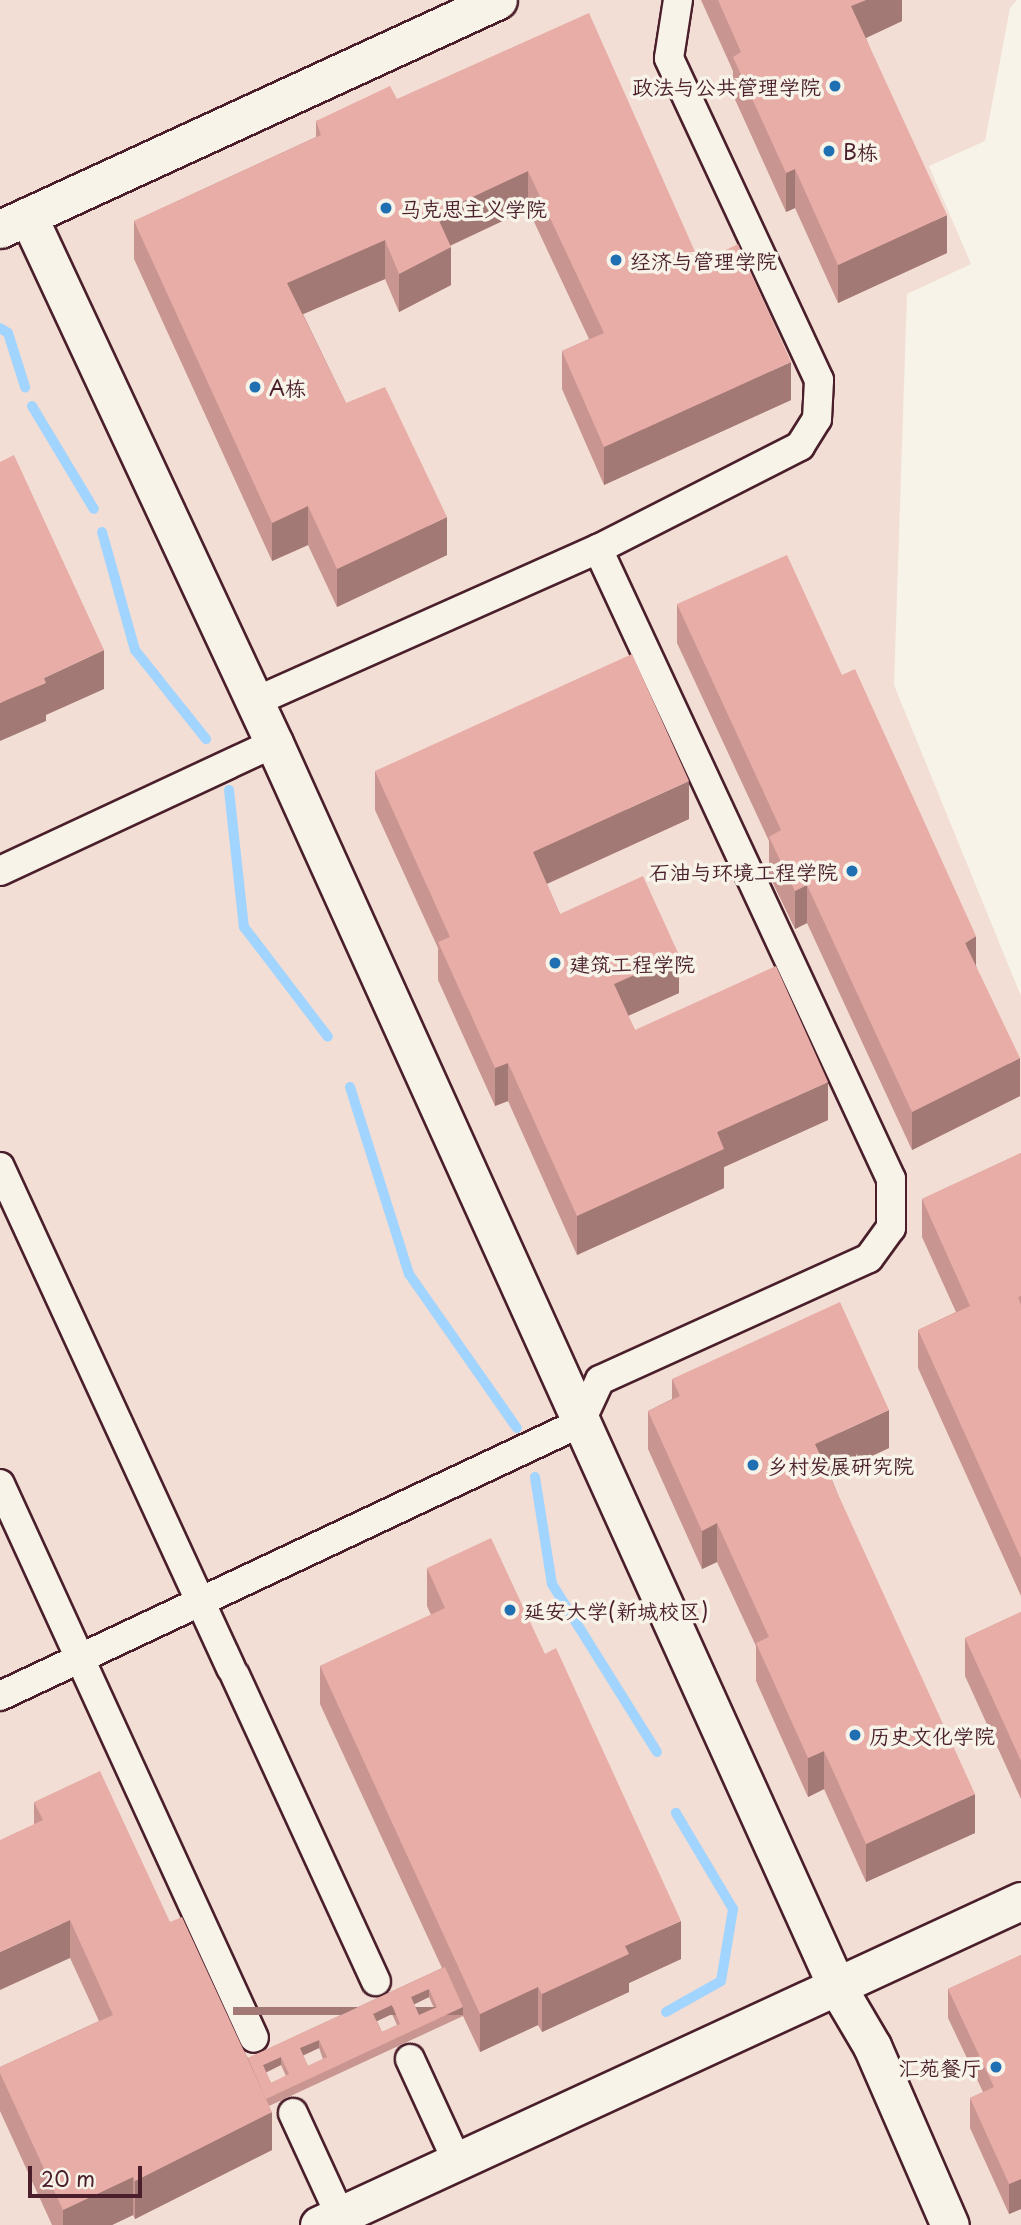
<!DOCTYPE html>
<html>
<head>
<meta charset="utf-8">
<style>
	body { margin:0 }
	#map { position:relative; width:1021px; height:2225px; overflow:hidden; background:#f7f3e8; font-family:"Playpen Sans","LXGW WenKai TC",sans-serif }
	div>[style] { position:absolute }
	.built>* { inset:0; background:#f2ded4 }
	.stream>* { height:10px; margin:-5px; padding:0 5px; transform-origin:5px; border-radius:5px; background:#a1d4ff }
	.roads { filter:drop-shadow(2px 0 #4a1f2b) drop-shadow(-2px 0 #4a1f2b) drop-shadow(0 2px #4a1f2b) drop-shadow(0 -2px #4a1f2b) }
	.pedestrian>* { height:28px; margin:-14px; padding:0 14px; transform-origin:14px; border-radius:14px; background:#f7f3e8 }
	.minor>* { height:37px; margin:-18.5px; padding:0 18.5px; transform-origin:18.5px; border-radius:18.5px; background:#f7f3e8 }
	.wall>* { inset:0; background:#c89590 }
	.shaded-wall>* { inset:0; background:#a27975; transform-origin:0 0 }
	.building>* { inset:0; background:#e8ada7 }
	.dots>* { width:19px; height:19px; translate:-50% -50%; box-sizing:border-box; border:4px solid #f7f3e8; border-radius:50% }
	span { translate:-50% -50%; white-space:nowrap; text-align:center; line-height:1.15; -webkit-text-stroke:7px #f7f3e8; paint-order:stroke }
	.poi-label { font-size:21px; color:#4a1f2b }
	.right { translate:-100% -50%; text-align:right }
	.left { translate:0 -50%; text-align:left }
	.scale { position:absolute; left:28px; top:2166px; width:114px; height:32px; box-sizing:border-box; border:4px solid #4a1f2b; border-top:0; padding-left:9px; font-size:21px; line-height:24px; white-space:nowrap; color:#4a1f2b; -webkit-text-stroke:5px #f7f3e8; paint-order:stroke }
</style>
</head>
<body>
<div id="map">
	<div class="built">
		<i style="clip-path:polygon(0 0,1017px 0,1010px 8px,985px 141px,929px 166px,971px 264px,907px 294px,894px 685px,1021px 996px,1021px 2225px,0 2225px)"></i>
	</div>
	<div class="stream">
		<i style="left:0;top:328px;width:9px;rotate:32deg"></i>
		<i style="left:8px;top:333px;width:57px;rotate:72.5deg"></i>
		<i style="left:32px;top:406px;width:120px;rotate:59deg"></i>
		<i style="left:102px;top:532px;width:123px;rotate:74.4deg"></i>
		<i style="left:135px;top:650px;width:114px;rotate:51.4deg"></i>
		<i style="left:229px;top:790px;width:138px;rotate:83.8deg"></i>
		<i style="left:244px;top:927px;width:138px;rotate:52.6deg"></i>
		<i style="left:350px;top:1087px;width:196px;rotate:72.5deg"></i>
		<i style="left:409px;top:1274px;width:188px;rotate:55deg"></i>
		<i style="left:535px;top:1477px;width:108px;rotate:81deg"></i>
		<i style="left:552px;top:1584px;width:198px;rotate:58deg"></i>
		<i style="left:666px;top:2012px;width:63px;rotate:-29.4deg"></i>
		<i style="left:721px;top:1981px;width:73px;rotate:-80.5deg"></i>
		<i style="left:733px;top:1909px;width:112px;rotate:-120.7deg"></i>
	</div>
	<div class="roads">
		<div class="pedestrian">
			<i style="left:254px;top:702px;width:376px;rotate:-24deg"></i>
			<i style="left:598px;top:549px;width:227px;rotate:-27deg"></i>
			<i style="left:800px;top:446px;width:32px;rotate:-58deg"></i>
			<i style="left:817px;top:419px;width:39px;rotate:-87deg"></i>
			<i style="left:819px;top:380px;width:355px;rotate:-115deg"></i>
			<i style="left:669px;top:58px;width:59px;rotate:-81.2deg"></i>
			<i style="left:0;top:871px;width:302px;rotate:-25deg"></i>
			<i style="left:0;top:1167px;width:552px;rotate:65.25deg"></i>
			<i style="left:0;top:1484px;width:609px;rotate:65.37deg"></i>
			<i style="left:235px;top:1675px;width:337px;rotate:65.3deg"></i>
			<i style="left:0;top:1696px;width:641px;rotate:-25.21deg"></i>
			<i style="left:580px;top:1423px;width:47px;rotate:-65.1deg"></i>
			<i style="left:600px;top:1380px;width:295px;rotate:-24.4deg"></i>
			<i style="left:869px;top:1258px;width:37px;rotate:-54deg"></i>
			<i style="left:891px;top:1228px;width:49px;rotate:-90deg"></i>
			<i style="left:891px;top:1179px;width:695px;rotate:-114.94deg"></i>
			<i style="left:410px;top:2059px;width:112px;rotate:65.3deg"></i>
			<i style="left:293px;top:2113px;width:112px;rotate:65.3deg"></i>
		</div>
		<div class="minor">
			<i style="left:28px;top:216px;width:582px;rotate:64.98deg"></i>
			<i style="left:274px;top:743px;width:1363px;rotate:65.65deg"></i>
			<i style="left:836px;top:1985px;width:71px;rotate:59.5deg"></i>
			<i style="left:872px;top:2046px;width:195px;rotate:66.5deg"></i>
			<i style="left:0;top:229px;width:548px;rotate:-24.69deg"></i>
			<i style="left:319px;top:2225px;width:773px;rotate:-24.78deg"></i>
		</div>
	</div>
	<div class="wall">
		<i style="clip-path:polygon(701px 0,902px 0,902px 21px,866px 38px,947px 253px,838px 303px,795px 208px,786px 212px,733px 95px,733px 71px)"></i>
		<i style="clip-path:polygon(397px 99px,700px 263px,791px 400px,604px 485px,562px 389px,562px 351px,589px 339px,528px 209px,450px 246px,451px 285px,399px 312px,385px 279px,303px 314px,346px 403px,447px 555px,337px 607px,308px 545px,272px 561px,134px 259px,134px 221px,316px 137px,316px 121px)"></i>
		<i style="clip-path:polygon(677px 604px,976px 966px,1020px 1096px,912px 1150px,807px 923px,795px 929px,769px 875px,769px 841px,677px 643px)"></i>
		<i style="clip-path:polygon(375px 771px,689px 819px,547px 884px,560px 914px,679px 993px,628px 1016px,635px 1030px,828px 1120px,724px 1167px,724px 1188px,577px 1255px,508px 1101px,495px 1106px,438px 980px,438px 948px,375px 810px)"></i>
		<i style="clip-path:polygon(1021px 1153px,1021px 1596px,918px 1368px,918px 1330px,956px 1312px,922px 1237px,922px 1199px)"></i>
		<i style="clip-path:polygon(672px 1379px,889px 1448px,830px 1475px,975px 1833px,866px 1882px,824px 1789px,808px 1797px,756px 1681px,756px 1646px,717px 1562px,702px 1569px,648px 1449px,648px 1411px,672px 1399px)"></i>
		<i style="clip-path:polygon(evenodd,427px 1568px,681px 1959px,629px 1983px,629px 1992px,542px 2032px,538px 2025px,480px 2052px,463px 2016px,269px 2106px,272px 2150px,135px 2219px,133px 2215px,112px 2225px,52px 2225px,0 2111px,0 2067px,99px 2021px,70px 1958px,34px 1824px,34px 1802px,170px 1922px,248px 2058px,442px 1968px,320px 1704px,320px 1666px,431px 1615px,427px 1606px,427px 1568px,429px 1997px,434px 2008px,419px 2015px,414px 2004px,429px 1997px,427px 1568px,392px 2014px,397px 2025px,382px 2032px,377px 2021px,392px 2014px,427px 1568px,319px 2048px,323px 2059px,308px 2066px,303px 2055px,319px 2048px,427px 1568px,281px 2065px,286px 2076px,271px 2083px,266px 2072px,281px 2065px)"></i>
		<i style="clip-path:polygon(1021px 1612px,1021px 1799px,965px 1676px,965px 1638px)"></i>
		<i style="clip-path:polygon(1021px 1955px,1021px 2209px,1009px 2214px,970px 2128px,970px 2098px,983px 2092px,948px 2018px,948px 1989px)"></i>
	</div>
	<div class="shaded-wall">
		<i style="clip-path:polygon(866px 0,902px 0,902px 21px,851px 45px,851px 6px)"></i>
		<i style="clip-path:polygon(795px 169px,795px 208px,786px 212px,786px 173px)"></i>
		<i style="clip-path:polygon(528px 171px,528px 209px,436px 252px,436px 214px)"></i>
		<i style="clip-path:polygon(947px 215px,947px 253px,838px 303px,838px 265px)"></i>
		<i style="clip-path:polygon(385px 240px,385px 279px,287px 321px,287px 283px)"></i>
		<i style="clip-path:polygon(451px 247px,451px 285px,399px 312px,399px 274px)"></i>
		<i style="clip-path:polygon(791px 362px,791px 400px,604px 485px,604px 447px)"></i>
		<i style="clip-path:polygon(308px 506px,308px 545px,272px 561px,272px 523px)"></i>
		<i style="clip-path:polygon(447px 517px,447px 555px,337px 607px,337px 569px)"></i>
		<i style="clip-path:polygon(104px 650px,104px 689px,46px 715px,46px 721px,0 741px,0 703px,44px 678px)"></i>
		<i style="clip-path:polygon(689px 781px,689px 819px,533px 890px,533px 852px)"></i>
		<i style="clip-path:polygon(807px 885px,807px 923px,795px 929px,795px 891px)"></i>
		<i style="clip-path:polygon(976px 936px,976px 974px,965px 943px)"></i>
		<i style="clip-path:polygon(679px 955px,679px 993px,614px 1022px,614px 984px)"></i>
		<i style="clip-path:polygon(1020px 1058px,1020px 1096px,912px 1150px,912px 1112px)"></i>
		<i style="clip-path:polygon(508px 1063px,508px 1101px,495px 1106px,495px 1068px)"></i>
		<i style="clip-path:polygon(828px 1082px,828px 1120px,724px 1167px,724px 1188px,577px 1255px,577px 1216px,717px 1132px)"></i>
		<i style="clip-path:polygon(889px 1410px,889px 1448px,815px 1482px,815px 1444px)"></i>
		<i style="clip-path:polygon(717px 1523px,717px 1562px,702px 1569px,702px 1531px)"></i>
		<i style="clip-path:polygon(824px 1751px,824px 1789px,808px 1797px,808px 1758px)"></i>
		<i style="clip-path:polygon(975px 1794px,975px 1833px,866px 1882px,866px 1844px)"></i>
		<i style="clip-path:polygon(70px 1920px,70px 1958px,0 1990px,0 1952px)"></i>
		<i style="clip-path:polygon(681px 1921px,681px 1959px,629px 1983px,629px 1992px,542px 2032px,542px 1994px,625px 1946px)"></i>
		<i style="clip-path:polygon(538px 1987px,538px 2025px,480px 2052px,480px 2014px)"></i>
		<i style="clip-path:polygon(429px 1989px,429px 1997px,411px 2006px,411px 1997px)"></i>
		<i style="clip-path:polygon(392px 2005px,392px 2014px,373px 2023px,373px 2014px)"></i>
		<i style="left:463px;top:2007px;width:8px;height:230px;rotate:90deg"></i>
		<i style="clip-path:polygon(319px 2040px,319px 2048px,300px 2057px,300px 2048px)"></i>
		<i style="clip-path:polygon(281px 2057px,281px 2065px,263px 2074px,263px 2065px)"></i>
		<i style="clip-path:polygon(272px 2112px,272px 2150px,135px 2219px,135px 2181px)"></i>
		<i style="clip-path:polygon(133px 2177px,133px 2215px,112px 2225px,63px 2225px,63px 2210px)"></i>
		<i style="clip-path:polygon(1021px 2179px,1021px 2209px,1009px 2214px,1009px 2184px)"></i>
	</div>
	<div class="building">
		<i style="clip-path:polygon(718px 0,866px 0,851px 6px,947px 215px,838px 265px,795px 169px,786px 173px,733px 57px,741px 52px)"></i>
		<i style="clip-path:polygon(589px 13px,700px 263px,738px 244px,791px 362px,604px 447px,562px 351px,604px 333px,528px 171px,436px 214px,451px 247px,399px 274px,385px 240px,287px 283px,346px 403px,385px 387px,447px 517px,337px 569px,308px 506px,272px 523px,134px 221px,321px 135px,316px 121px,390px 86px,397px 99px)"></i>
		<i style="clip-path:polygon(14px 455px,104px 650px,44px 678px,46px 683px,0 703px,0 462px)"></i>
		<i style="clip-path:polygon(787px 555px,842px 675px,855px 669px,976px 936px,965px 943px,1020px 1058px,912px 1112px,807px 885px,795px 891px,769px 837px,781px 830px,677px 604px)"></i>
		<i style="clip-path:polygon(632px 654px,689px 781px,533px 852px,560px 914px,643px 876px,679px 955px,614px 984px,635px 1030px,776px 966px,828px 1082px,717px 1132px,724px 1149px,577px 1216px,508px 1063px,495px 1068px,438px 942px,450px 937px,375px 771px)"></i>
		<i style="clip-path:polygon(1021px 1153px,1021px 1296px,1018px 1297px,1021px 1305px,1021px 1558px,918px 1330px,970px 1306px,922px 1199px)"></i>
		<i style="clip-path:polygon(840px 1302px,889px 1410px,815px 1444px,975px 1794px,866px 1844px,824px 1751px,808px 1758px,756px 1643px,769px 1637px,717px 1523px,702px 1531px,648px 1411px,680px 1396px,672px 1379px)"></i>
		<i style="clip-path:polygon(491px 1538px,545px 1654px,556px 1648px,681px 1921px,625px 1946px,629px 1954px,542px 1994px,538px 1987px,480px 2014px,320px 1666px,445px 1608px,427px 1568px)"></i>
		<i style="clip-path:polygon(1021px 1612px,1021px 1761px,965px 1638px)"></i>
		<i style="clip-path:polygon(100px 1771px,170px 1922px,182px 1917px,272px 2112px,135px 2181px,133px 2177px,63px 2210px,0 2073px,0 2067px,113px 2015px,70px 1920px,0 1952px,0 1840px,43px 1820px,34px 1802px)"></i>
		<i style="clip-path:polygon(1021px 1955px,1021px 2179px,1009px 2184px,970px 2098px,994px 2087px,948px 1989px)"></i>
		<i style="clip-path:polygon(evenodd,445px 1967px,463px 2007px,266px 2099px,248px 2058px,445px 1967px,429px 1989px,437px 2007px,419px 2015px,411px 1997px,429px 1989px,445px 1967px,392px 2005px,400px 2024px,382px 2032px,373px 2014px,392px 2005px,445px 1967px,319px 2040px,327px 2057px,308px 2066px,300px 2048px,319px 2040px,445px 1967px,281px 2057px,289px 2074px,271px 2083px,263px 2065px,281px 2057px)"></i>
	</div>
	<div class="dots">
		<i style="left:835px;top:86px;background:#1f6fb2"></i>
		<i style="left:829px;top:151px;background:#1f6fb2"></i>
		<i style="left:386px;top:208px;background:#1f6fb2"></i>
		<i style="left:616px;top:260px;background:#1f6fb2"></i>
		<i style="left:255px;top:387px;background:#1f6fb2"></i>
		<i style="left:852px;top:871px;background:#1f6fb2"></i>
		<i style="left:555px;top:963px;background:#1f6fb2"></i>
		<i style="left:753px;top:1465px;background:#1f6fb2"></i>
		<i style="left:510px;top:1610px;background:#1f6fb2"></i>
		<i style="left:855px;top:1735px;background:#1f6fb2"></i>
		<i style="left:996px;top:2067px;background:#1f6fb2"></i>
	</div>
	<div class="poi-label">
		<span class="right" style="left:821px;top:86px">政法与公共管理学院</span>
		<span class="left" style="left:843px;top:151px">B栋</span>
		<span class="left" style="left:400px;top:208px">马克思主义学院</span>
		<span class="left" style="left:630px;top:260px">经济与管理学院</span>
		<span class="left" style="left:269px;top:387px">A栋</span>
		<span class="right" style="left:838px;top:871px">石油与环境工程学院</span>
		<span class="left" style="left:569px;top:963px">建筑工程学院</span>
		<span class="left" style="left:767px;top:1465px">乡村发展研究院</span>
		<span class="left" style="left:524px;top:1610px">延安大学(新城校区)</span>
		<span class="left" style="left:869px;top:1735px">历史文化学院</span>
		<span class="right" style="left:982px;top:2067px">汇苑餐厅</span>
	</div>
	<div class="scale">20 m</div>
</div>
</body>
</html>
